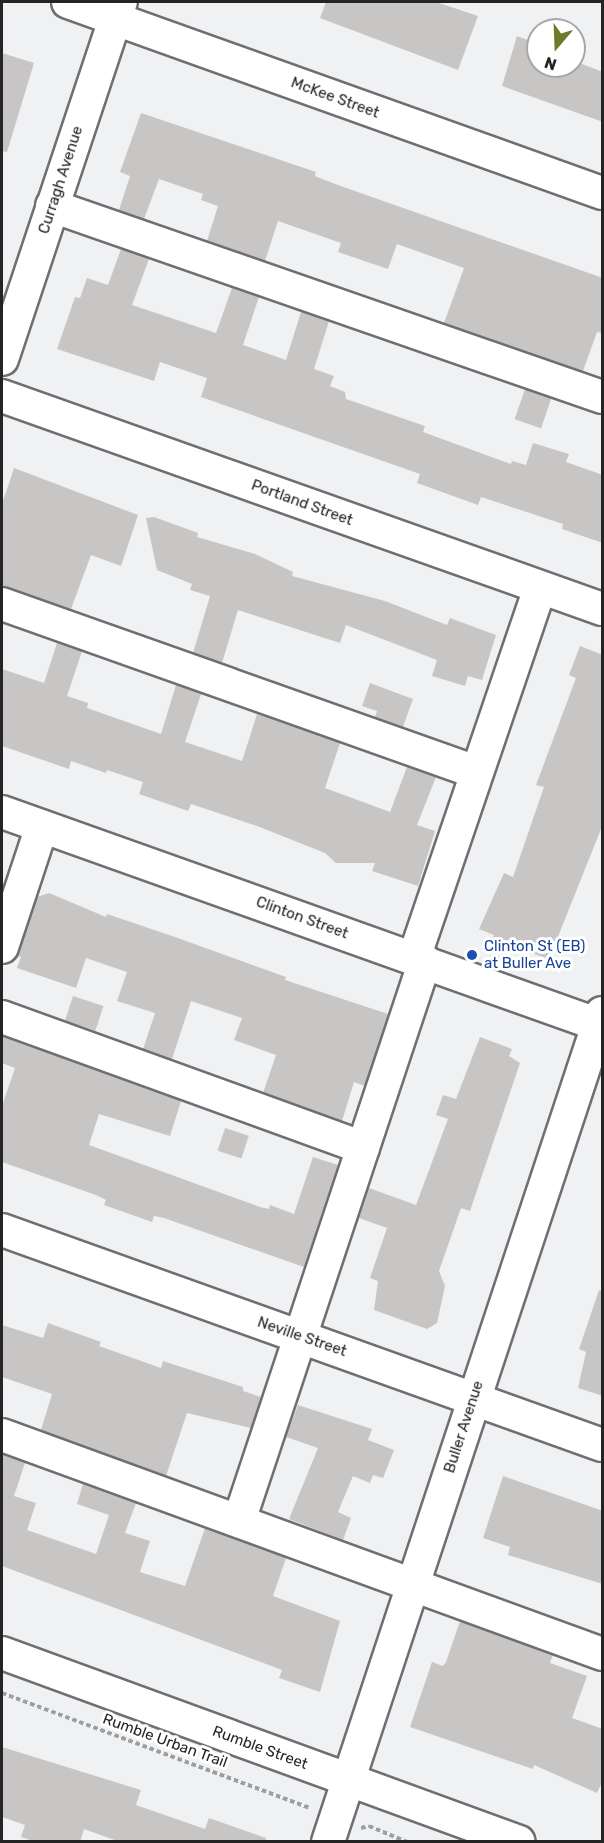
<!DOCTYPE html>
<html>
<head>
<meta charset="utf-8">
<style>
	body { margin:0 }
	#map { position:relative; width:604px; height:1843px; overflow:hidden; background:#f0f1f3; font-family:Rubik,sans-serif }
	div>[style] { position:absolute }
	.building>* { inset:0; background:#c8c6c5; transform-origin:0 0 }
	.path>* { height:4px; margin-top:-2px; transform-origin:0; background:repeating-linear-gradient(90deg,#9d9e9f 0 4.5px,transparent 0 7.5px) }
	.roads { filter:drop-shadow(2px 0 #6f6f71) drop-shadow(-2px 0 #6f6f71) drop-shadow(0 2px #6f6f71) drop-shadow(0 -2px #6f6f71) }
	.minor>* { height:32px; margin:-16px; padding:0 16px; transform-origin:16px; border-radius:16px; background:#fff }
	.dots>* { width:16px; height:16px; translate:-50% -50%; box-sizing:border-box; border:3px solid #fff; border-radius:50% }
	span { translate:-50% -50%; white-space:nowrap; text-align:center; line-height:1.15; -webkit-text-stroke:6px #fff; paint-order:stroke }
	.street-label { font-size:15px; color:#242425 }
	.transit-label { font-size:15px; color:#164399 }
	.left { translate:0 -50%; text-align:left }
	.frame { position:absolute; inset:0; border:3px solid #242425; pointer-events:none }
	.north { position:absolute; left:526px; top:18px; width:60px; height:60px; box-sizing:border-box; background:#fff; border:2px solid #a7a7a8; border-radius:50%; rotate:199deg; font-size:16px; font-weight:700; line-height:24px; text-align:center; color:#242425 }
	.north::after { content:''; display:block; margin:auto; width:21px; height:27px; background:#6e7a27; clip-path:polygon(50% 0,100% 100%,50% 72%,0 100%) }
</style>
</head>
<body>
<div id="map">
	<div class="building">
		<i style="clip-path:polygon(326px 2px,436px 2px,478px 16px,458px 70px,320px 18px)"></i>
		<i style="clip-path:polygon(517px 36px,538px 44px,538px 66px,574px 66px,574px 61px,603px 72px,603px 122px,502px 86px)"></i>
		<i style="clip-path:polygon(2px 53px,34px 63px,7px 152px,2px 151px)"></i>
		<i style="clip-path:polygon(141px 113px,316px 172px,315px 176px,335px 184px,603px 278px,603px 333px,597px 332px,583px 371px,444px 323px,464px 268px,397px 244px,388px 269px,338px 252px,341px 243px,278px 221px,265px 261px,207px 241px,218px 206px,201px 200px,203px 194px,159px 179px,144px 219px,119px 210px,130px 176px,120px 172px)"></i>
		<i style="clip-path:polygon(121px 249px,149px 259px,132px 305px,216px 333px,232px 288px,259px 297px,243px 345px,286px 360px,301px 312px,329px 321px,314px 369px,334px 376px,330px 386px,345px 392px,346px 399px,425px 426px,423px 432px,511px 464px,512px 461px,526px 465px,533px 443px,569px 454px,566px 462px,603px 475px,603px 543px,562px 529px,563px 524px,481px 497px,478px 505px,417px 483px,420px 474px,201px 397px,207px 378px,160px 362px,154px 381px,57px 349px,75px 297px,80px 298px,87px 278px,108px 285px)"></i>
		<i style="left:525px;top:389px;width:28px;height:32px;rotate:19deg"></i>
		<i style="clip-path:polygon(14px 468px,138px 515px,121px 566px,91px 555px,71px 609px,2px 586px,2px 504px)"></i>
		<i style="clip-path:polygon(154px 517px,198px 533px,197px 537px,255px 554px,293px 572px,292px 576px,385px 601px,447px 625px,450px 618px,496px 635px,482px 680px,468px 676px,465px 686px,432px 676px,437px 660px,346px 625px,340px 643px,238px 610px,222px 663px,193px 653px,210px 596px,190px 590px,192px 584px,157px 570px,146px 518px)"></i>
		<i style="clip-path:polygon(57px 643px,82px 651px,67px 696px,88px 703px,87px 708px,161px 734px,176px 685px,201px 694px,185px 742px,242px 761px,257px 714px,340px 743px,325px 788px,390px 812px,407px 767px,436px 777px,417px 825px,435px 831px,418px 886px,372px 871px,375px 863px,336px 863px,325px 853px,257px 826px,191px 804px,188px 811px,139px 794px,143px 782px,107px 770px,106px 773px,71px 761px,69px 769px,2px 746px,2px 669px,44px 683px)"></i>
		<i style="clip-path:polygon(580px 646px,603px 655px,603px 824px,549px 959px,492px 940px,494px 935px,479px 929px,504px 873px,513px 877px,544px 787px,536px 785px,576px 678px,569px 675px)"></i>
		<i style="clip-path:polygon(370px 683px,413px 699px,403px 727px,375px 717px,377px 711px,362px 706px)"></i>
		<i style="clip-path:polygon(49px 893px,106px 917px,107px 914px,175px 937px,286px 977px,285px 980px,388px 1014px,365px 1086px,354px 1082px,342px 1121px,263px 1093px,276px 1055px,234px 1040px,242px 1018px,191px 1001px,172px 1059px,143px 1049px,155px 1013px,117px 1001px,127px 972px,86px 958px,76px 988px,17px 968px,21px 957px,17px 956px,37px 897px)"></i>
		<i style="left:73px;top:996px;width:32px;height:26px;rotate:18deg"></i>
		<i style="clip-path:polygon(2px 1036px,181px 1101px,170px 1136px,99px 1114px,89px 1145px,260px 1207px,269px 1209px,270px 1205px,294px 1214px,313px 1157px,338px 1165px,304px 1267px,164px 1218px,154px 1216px,152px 1222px,104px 1205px,106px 1200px,96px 1195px,2px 1162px,2px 1106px,15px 1068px,2px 1063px)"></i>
		<i style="clip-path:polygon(480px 1037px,512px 1049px,509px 1056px,520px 1063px,470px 1211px,461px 1208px,439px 1271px,445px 1286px,437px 1323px,427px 1329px,374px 1310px,378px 1281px,370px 1278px,387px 1228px,359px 1218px,369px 1188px,416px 1205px,448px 1119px,436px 1115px,443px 1095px,456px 1099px)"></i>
		<i style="left:225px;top:1128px;width:25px;height:24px;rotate:18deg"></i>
		<i style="clip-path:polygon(599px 1290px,603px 1291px,603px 1396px,578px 1388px,586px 1352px,579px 1349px)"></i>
		<i style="clip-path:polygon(48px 1323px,101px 1342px,99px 1346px,161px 1368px,163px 1361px,243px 1387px,243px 1391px,261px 1397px,251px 1428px,187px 1413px,166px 1476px,41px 1430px,52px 1394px,2px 1377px,2px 1325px,43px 1338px)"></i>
		<i style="clip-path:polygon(298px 1405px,372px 1429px,368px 1440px,394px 1450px,383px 1478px,373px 1475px,370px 1483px,353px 1476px,338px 1512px,351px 1518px,343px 1540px,289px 1519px,318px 1448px,286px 1437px)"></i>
		<i style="clip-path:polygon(2px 1454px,25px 1463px,14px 1496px,36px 1503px,27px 1530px,96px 1554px,109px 1515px,77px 1504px,83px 1484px,136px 1503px,125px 1533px,150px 1541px,140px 1572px,185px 1586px,205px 1528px,286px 1558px,273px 1596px,340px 1621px,320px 1692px,279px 1678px,282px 1670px,2px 1566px)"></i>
		<i style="clip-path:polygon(503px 1476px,603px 1511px,603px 1584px,508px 1555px,510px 1547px,483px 1538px)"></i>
		<i style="clip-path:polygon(460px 1621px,553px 1655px,550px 1663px,587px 1676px,572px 1718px,603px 1729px,603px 1780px,597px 1793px,534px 1765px,533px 1769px,410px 1727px,432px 1662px,443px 1666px,446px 1662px)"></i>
		<i style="clip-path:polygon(2px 1747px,141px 1790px,136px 1805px,205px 1829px,209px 1818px,266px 1838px,266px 1842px,120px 1842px,84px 1829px,80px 1842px,36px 1842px,21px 1837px,25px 1825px,2px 1817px)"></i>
	</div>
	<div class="path">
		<i style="left:2px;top:1693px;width:329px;rotate:20.5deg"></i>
		<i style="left:361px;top:1828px;width:8px;rotate:-14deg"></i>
		<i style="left:369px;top:1826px;width:41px;rotate:22.8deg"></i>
	</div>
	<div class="roads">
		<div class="minor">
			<i style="left:68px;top:2px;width:567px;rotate:19.68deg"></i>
			<i style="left:52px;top:206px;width:582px;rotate:19.15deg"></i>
			<i style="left:2px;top:359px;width:376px;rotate:-71.6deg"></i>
			<i style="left:2px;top:396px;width:637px;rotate:19.54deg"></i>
			<i style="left:2px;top:604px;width:503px;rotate:19.52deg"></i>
			<i style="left:2px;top:812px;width:637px;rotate:19.63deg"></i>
			<i style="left:2px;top:947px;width:127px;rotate:-71.7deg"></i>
			<i style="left:414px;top:958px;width:391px;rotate:-71.2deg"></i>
			<i style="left:2px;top:1017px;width:384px;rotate:19.9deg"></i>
			<i style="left:2px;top:1230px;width:637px;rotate:19.71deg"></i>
			<i style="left:2px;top:1435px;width:639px;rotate:20.05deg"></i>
			<i style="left:239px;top:1521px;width:590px;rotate:-71.63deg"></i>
			<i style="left:2px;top:1653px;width:550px;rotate:20.08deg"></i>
			<i style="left:328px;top:1842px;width:873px;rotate:-71.71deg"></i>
		</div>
	</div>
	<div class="dots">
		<i style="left:472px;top:955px;background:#1a4fb4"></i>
	</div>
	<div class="street-label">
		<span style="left:335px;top:98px;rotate:20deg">McKee Street</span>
		<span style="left:61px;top:180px;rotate:-72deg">Curragh Avenue</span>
		<span style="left:302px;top:503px;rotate:20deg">Portland Street</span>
		<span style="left:302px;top:918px;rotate:20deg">Clinton Street</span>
		<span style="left:302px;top:1337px;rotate:19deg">Neville Street</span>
		<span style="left:464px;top:1427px;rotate:-72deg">Buller Avenue</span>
		<span style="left:165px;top:1741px;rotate:20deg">Rumble Urban Trail</span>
		<span style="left:260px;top:1748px;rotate:20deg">Rumble Street</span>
	</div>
	<div class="transit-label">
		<span class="left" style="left:484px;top:955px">Clinton St (EB)<br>at Buller Ave</span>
	</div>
	<div class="frame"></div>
	<div class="north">N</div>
</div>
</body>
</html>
